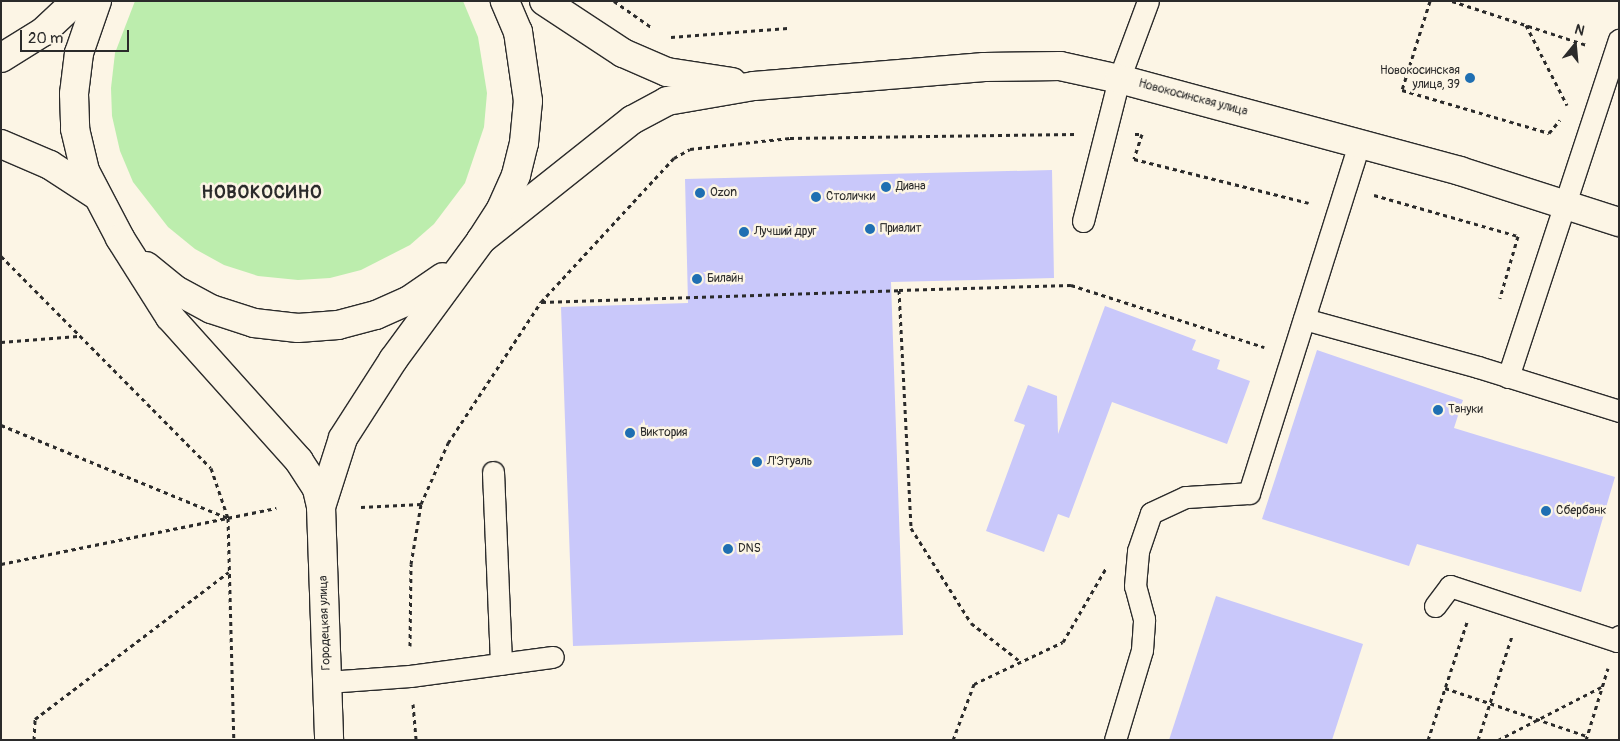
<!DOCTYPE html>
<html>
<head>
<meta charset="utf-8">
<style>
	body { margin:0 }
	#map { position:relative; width:1620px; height:741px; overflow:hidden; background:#fcf5e5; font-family:Pangolin,sans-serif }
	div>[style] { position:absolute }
	.green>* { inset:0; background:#bcedad }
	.building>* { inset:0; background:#c9c8fa }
	.path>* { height:3px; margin-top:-1.5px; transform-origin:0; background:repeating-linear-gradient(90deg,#2b2b2b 0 4px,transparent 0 8px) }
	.roads { filter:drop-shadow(1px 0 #2b2b2b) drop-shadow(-1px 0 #2b2b2b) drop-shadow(0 1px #2b2b2b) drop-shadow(0 -1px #2b2b2b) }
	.service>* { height:21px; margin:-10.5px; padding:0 10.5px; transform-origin:10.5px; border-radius:10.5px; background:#fcf5e5 }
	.tertiary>* { height:28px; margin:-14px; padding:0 14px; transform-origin:14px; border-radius:14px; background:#fcf5e5 }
	.dots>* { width:14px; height:14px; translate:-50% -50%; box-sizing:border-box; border:2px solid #fcf5e5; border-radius:50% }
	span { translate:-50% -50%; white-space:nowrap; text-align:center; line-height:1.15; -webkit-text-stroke:5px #fcf5e5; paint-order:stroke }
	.poi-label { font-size:12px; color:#2b2b2b }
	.right { translate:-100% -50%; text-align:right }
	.left { translate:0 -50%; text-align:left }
	.street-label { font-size:12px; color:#2b2b2b }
	.district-label { font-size:18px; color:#2b2b2b; font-weight:700; letter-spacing:1px }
	.frame { position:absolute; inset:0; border:2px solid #2b2b2b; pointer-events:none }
	.north { position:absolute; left:1550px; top:20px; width:50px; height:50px; -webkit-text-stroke:4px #fcf5e5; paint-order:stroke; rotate:17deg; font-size:14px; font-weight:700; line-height:20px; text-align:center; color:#2b2b2b }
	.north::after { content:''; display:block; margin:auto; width:18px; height:22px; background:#2b2b2b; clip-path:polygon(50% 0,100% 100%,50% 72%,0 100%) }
	.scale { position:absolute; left:20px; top:30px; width:109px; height:22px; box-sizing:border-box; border:2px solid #2b2b2b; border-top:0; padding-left:6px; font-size:15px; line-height:18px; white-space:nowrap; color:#2b2b2b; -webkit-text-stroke:4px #fcf5e5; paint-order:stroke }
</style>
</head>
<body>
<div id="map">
	<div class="green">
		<i style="clip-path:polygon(135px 1px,463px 1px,478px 37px,487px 93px,484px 127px,465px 183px,434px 224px,410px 245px,361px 270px,330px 278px,298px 280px,258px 276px,224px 265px,195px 249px,168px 227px,133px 182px,120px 151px,112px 116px,111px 88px,115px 53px)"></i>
	</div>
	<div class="building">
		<i style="clip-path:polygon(1052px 170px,1054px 278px,891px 282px,903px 635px,573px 646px,561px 307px,688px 303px,685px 179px)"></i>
		<i style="clip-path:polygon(1105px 306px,1196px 340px,1192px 350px,1220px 360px,1217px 369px,1250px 381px,1227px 444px,1112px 402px,1069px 518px,1058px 514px,1044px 552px,986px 531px,1025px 425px,1014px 421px,1028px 385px,1057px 396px,1058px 434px)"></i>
		<i style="clip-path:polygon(1317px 350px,1463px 400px,1454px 428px,1615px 477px,1581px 592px,1417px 544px,1409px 566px,1262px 519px)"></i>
		<i style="clip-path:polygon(1216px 596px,1363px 644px,1332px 740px,1169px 740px)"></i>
	</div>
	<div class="path">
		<i style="left:614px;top:1px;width:45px;rotate:35.1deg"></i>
		<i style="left:1430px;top:1px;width:93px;rotate:107.5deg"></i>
		<i style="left:1402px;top:90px;width:153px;rotate:16.3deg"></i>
		<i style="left:1549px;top:133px;width:17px;rotate:-50deg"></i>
		<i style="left:1452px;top:1px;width:142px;rotate:18.1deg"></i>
		<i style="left:1526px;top:25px;width:90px;rotate:62.9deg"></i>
		<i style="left:671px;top:37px;width:117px;rotate:-4.4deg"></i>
		<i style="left:1135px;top:134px;width:7px"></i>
		<i style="left:1142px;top:134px;width:26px;rotate:108deg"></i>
		<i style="left:1134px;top:159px;width:180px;rotate:14.1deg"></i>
		<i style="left:1374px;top:195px;width:150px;rotate:15.9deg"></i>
		<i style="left:1518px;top:236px;width:65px;rotate:106.2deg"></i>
		<i style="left:1px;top:256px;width:298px;rotate:45.3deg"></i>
		<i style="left:211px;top:468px;width:53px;rotate:71.2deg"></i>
		<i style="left:228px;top:518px;width:222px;rotate:88.5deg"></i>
		<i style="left:899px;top:290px;width:172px;rotate:-1.7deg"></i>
		<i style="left:1071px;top:285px;width:203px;rotate:17.8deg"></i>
		<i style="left:542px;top:302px;width:357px;rotate:-1.9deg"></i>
		<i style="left:899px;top:290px;width:238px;rotate:87.1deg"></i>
		<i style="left:911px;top:528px;width:112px;rotate:57.7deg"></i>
		<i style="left:971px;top:623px;width:63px;rotate:38deg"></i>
		<i style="left:1px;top:342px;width:77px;rotate:-4.5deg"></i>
		<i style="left:1px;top:425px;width:245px;rotate:22.3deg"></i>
		<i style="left:361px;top:507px;width:60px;rotate:-2.9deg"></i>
		<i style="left:1px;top:564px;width:281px;rotate:-11.5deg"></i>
		<i style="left:410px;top:646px;width:82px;rotate:-89.3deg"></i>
		<i style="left:411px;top:564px;width:61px;rotate:-80.5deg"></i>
		<i style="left:421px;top:504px;width:67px;rotate:-66.1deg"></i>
		<i style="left:448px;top:443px;width:169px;rotate:-56.6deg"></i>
		<i style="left:541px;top:302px;width:196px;rotate:-47.3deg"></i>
		<i style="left:674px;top:158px;width:18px;rotate:-29deg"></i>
		<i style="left:690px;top:149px;width:101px;rotate:-6.3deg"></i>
		<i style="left:790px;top:138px;width:286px;rotate:-0.8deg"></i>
		<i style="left:1445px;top:688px;width:150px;rotate:18.7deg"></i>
		<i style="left:413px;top:704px;width:36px;rotate:85deg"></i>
		<i style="left:34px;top:740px;width:21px;rotate:-87deg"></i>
		<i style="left:35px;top:719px;width:243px;rotate:-37.2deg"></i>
		<i style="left:953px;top:740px;width:60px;rotate:-69.4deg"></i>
		<i style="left:974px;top:684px;width:98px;rotate:-25.3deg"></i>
		<i style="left:1063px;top:642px;width:86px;rotate:-59.8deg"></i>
		<i style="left:1428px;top:740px;width:124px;rotate:-71.7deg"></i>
		<i style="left:1478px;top:740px;width:109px;rotate:-71.9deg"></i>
		<i style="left:1498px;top:740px;width:116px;rotate:-27.2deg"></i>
		<i style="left:1586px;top:740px;width:75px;rotate:-73deg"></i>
	</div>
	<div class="roads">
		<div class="service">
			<i style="left:1083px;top:221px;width:146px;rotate:-75.8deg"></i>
			<i style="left:1119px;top:79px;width:83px;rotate:-69.6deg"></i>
			<i style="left:1304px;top:319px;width:180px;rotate:15.4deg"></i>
			<i style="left:1478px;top:367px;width:148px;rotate:17.3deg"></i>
			<i style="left:1508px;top:377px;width:355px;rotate:-71.8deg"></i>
			<i style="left:493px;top:472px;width:192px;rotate:87.6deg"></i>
			<i style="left:1435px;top:606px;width:25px;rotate:-53deg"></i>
			<i style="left:1450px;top:586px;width:176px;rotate:18.2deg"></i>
			<i style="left:1617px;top:641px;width:5px;rotate:-68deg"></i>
			<i style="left:327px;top:682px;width:83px;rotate:-4.1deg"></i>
			<i style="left:410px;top:676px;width:144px;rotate:-7.6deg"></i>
			<i style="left:1115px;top:740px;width:94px;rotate:-73.3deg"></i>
			<i style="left:1142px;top:650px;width:31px;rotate:-86deg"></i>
			<i style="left:1144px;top:619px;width:34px;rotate:-105deg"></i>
			<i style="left:1135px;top:586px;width:35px;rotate:-85deg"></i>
			<i style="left:1138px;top:551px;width:40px;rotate:-71.1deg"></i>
			<i style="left:1151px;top:513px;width:38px;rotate:-25deg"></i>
			<i style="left:1186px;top:497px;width:63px;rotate:-3.6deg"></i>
			<i style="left:1249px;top:493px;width:368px;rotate:-72.5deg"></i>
		</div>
		<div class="tertiary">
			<i style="left:97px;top:1px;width:55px;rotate:109.1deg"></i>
			<i style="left:79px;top:53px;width:41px;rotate:97deg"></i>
			<i style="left:74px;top:94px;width:35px;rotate:88deg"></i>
			<i style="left:75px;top:129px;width:43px;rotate:76.6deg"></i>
			<i style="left:85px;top:171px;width:76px;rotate:62.4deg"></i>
			<i style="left:120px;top:238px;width:93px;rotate:57.7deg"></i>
			<i style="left:170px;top:317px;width:193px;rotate:48.1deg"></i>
			<i style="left:299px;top:461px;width:33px;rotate:57deg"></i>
			<i style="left:317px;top:489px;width:18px;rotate:77deg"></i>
			<i style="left:321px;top:507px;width:233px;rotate:88deg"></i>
			<i style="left:544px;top:1px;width:95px;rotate:33.4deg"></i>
			<i style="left:623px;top:53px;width:48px;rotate:23.4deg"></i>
			<i style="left:667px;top:72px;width:66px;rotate:8.7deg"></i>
			<i style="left:1px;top:58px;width:49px;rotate:-31.8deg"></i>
			<i style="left:43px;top:32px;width:45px;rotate:-43.2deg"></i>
			<i style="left:1px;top:144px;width:53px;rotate:23.2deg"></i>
			<i style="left:50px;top:165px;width:55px;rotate:33.1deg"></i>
			<i style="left:481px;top:240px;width:193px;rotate:-38.5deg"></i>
			<i style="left:632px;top:120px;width:40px;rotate:-28deg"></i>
			<i style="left:667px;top:101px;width:88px;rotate:-9.8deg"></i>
			<i style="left:754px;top:86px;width:231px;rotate:-4.7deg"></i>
			<i style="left:984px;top:67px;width:76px;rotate:-0.8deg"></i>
			<i style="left:1060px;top:66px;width:60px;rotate:12.4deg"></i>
			<i style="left:1119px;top:79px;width:353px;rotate:15.1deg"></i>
			<i style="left:1460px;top:171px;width:167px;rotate:17.8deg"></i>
			<i style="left:146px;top:266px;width:36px;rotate:39deg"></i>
			<i style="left:174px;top:289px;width:42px;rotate:28.4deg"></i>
			<i style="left:211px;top:309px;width:45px;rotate:18deg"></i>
			<i style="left:254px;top:323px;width:44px;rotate:6.5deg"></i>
			<i style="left:298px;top:328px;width:40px;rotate:-4.3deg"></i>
			<i style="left:338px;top:325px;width:39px;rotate:-15deg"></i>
			<i style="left:376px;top:315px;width:35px;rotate:-24deg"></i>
			<i style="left:408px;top:301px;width:42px;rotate:-34.4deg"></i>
			<i style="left:321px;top:507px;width:72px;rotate:-72.3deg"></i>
			<i style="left:343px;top:438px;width:93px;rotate:-57.3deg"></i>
			<i style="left:393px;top:360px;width:149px;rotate:-53.7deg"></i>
			<i style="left:481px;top:240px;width:37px;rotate:-57deg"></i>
			<i style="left:501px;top:209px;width:37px;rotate:-66deg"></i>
			<i style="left:516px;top:175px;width:33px;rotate:-76deg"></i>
			<i style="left:524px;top:143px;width:42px;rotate:-84.6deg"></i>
			<i style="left:528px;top:101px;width:70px;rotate:-98.2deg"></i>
			<i style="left:518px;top:32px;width:34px;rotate:-113deg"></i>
		</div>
	</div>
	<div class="dots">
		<i style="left:1470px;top:78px;background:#1f6fb2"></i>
		<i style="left:886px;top:187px;background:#1f6fb2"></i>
		<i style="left:700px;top:193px;background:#1f6fb2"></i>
		<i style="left:816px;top:197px;background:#1f6fb2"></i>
		<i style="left:870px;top:229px;background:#1f6fb2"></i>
		<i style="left:744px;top:232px;background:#1f6fb2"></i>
		<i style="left:697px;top:279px;background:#1f6fb2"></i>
		<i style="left:1438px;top:410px;background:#1f6fb2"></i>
		<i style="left:630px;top:433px;background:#1f6fb2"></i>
		<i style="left:757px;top:462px;background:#1f6fb2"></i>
		<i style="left:1546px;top:511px;background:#1f6fb2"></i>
		<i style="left:728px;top:549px;background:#1f6fb2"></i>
	</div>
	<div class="poi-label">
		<span class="right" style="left:1460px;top:78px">Новокосинская<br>улица, 39</span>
		<span class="left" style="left:896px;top:187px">Диана</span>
		<span class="left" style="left:710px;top:193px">Ozon</span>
		<span class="left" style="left:826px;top:197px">Столички</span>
		<span class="left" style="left:880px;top:229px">Приалит</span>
		<span class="left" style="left:754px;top:232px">Лучший друг</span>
		<span class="left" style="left:707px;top:279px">Билайн</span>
		<span class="left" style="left:1448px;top:410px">Тануки</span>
		<span class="left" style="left:640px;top:433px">Виктория</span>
		<span class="left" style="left:767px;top:462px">Л'Этуаль</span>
		<span class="left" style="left:1556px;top:511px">Сбербанк</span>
		<span class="left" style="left:738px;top:549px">DNS</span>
	</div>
	<div class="street-label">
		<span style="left:1193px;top:98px;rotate:15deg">Новокосинская улица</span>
		<span style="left:325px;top:623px;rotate:-92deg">Городецкая улица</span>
	</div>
	<div class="district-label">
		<span style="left:262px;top:193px">НОВОКОСИНО</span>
	</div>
	<div class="frame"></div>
	<div class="north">N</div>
	<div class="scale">20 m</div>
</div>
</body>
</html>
